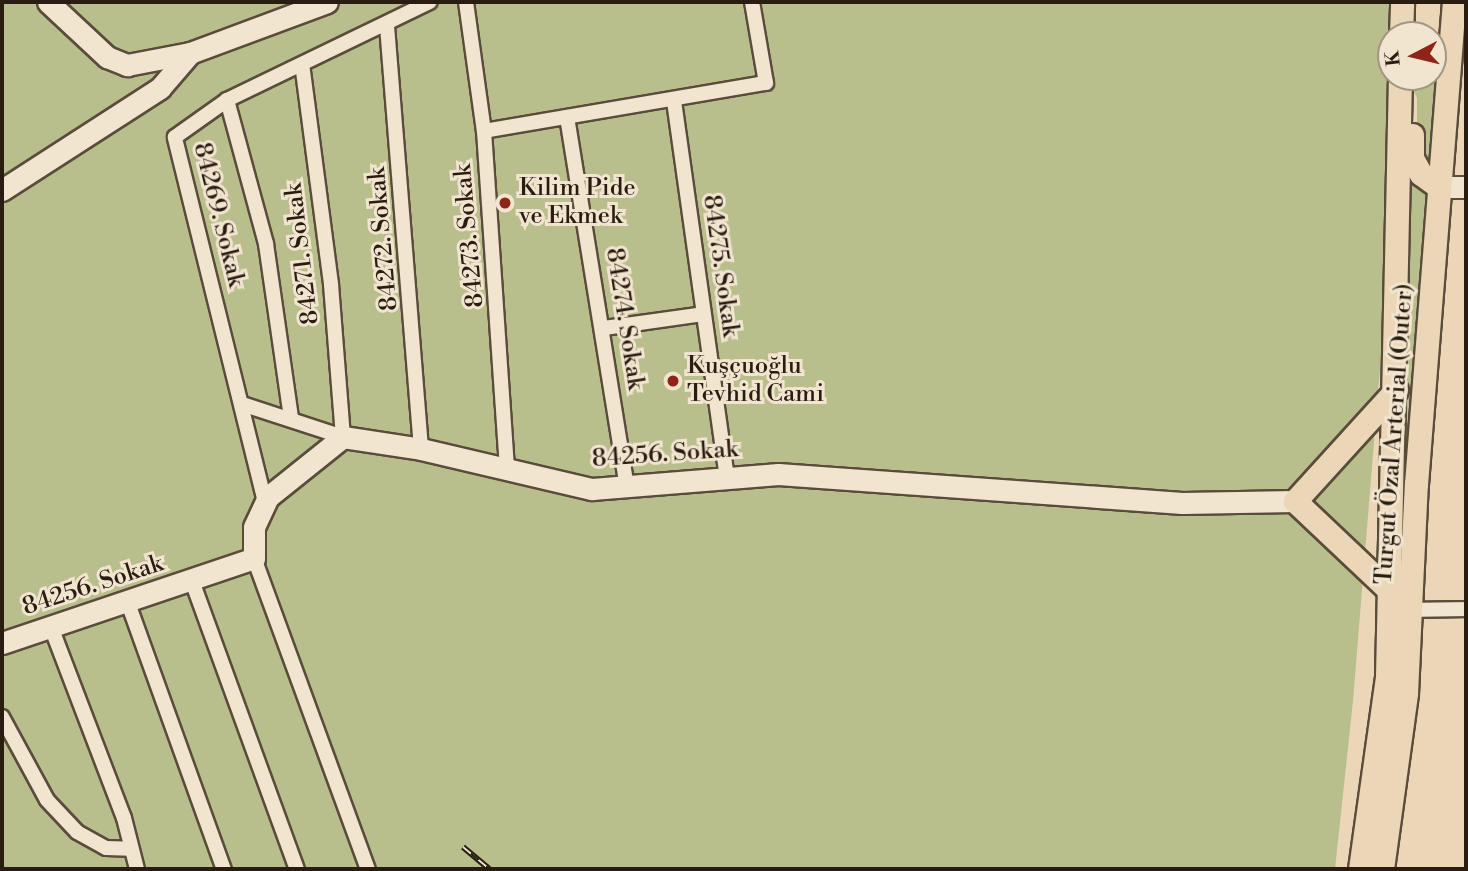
<!DOCTYPE html>
<html>
<head>
<meta charset="utf-8">
<style>
	body { margin:0 }
	#map { position:relative; width:1468px; height:871px; overflow:hidden; background:#ebd7b7; font-family:"Libre Bodoni",serif }
	div>[style] { position:absolute }
	.green>* { inset:0; background:#b9be8d }
	.roads { filter:drop-shadow(2px 0 #5a4c3b) drop-shadow(-2px 0 #5a4c3b) drop-shadow(0 2px #5a4c3b) drop-shadow(0 -2px #5a4c3b) }
	.street>* { height:14px; margin:-7px; padding:0 7px; transform-origin:7px; border-radius:7px; background:#f2e5d0 }
	.secondary>* { height:21px; margin:-10.5px; padding:0 10.5px; transform-origin:10.5px; border-radius:10.5px; background:#f2e5d0 }
	.primary>* { height:23px; margin:-11.5px; padding:0 11.5px; transform-origin:11.5px; border-radius:11.5px; background:#ebd7b7 }
	.rail>* { height:6px; margin-top:-3px; transform-origin:0; background:repeating-linear-gradient(90deg,#f2e5d0 0 10px,#291d12 0 20px); box-sizing:border-box; border-block:2px solid #291d12 }
	.dots>* { width:19px; height:19px; translate:-50% -50%; box-sizing:border-box; border:4px solid #f2e5d0; border-radius:50% }
	span { translate:-50% -50%; white-space:nowrap; text-align:center; line-height:1.15; -webkit-text-stroke:6px #f2e5d0; paint-order:stroke }
	.poi-label { font-size:24px; color:#291d12 }
	.left { translate:0 -50%; text-align:left }
	.street-label { font-size:24px; color:#291d12 }
	.frame { position:absolute; inset:0; border:4px solid #291d12; pointer-events:none }
	.north { position:absolute; left:1377px; top:21px; width:70px; height:70px; box-sizing:border-box; background:#f2e5d0; border:2px solid #a29584; border-radius:50%; rotate:263deg; font-size:19px; font-weight:700; line-height:28px; text-align:center; color:#291d12 }
	.north::after { content:''; display:block; margin:auto; width:24px; height:32px; background:#8f2418; clip-path:polygon(50% 0,100% 100%,50% 72%,0 100%) }
</style>
</head>
<body>
<div id="map">
	<div class="green">
		<i style="clip-path:polygon(2px 2px,1402px 2px,1391px 35px,1398px 146px,1353px 701px,1335px 869px,2px 869px)"></i>
		<i style="clip-path:polygon(1433px 47px,1438px 48px,1431px 168px,1417px 147px,1417px 98px,1407px 77px,1433px 77px)"></i>
		<i style="clip-path:polygon(1408px 170px,1430px 194px,1397px 694px)"></i>
	</div>
	<div class="roads">
		<div class="street">
			<i style="left:466px;top:2px;width:130px;rotate:82.1deg"></i>
			<i style="left:484px;top:131px;width:338px;rotate:86.1deg"></i>
			<i style="left:387px;top:26px;width:424px;rotate:85.4deg"></i>
			<i style="left:227px;top:100px;width:149px;rotate:74.8deg"></i>
			<i style="left:266px;top:244px;width:176px;rotate:81.8deg"></i>
			<i style="left:674px;top:101px;width:381px;rotate:82deg"></i>
			<i style="left:567px;top:117px;width:376px;rotate:80.8deg"></i>
			<i style="left:484px;top:131px;width:286px;rotate:-9.7deg"></i>
			<i style="left:766px;top:83px;width:82px;rotate:-99.8deg"></i>
			<i style="left:604px;top:328px;width:100px;rotate:-8deg"></i>
			<i style="left:242px;top:404px;width:106px;rotate:18.1deg"></i>
			<i style="left:343px;top:437px;width:153px;rotate:-94.5deg"></i>
			<i style="left:331px;top:284px;width:221px;rotate:-97.5deg"></i>
			<i style="left:265px;top:502px;width:376px;rotate:-103.9deg"></i>
			<i style="left:175px;top:137px;width:64px;rotate:-35.4deg"></i>
			<i style="left:227px;top:100px;width:225px;rotate:-25.8deg"></i>
			<i style="left:254px;top:558px;width:331px;rotate:69.9deg"></i>
			<i style="left:192px;top:581px;width:307px;rotate:70deg"></i>
			<i style="left:128px;top:603px;width:283px;rotate:70.2deg"></i>
			<i style="left:1410px;top:610px;width:56px;rotate:-1deg"></i>
			<i style="left:51px;top:627px;width:204px;rotate:69.1deg"></i>
			<i style="left:124px;top:818px;width:53px;rotate:75.7deg"></i>
			<i style="left:2px;top:717px;width:94px;rotate:61.5deg"></i>
			<i style="left:47px;top:800px;width:44px;rotate:46.8deg"></i>
			<i style="left:77px;top:832px;width:33px;rotate:29deg"></i>
			<i style="left:106px;top:848px;width:24px;rotate:2deg"></i>
		</div>
		<div class="secondary">
			<i style="left:48px;top:2px;width:81px;rotate:43deg"></i>
			<i style="left:107px;top:57px;width:22px;rotate:22deg"></i>
			<i style="left:127px;top:65px;width:64px;rotate:-10.8deg"></i>
			<i style="left:190px;top:53px;width:146px;rotate:-20.4deg"></i>
			<i style="left:1439px;top:187px;width:27px"></i>
			<i style="left:2px;top:190px;width:188px;rotate:-32.8deg"></i>
			<i style="left:160px;top:88px;width:46px;rotate:-49.4deg"></i>
			<i style="left:2px;top:643px;width:266px;rotate:-18.6deg"></i>
			<i style="left:254px;top:558px;width:31px;rotate:-90deg"></i>
			<i style="left:254px;top:527px;width:33px;rotate:-65deg"></i>
			<i style="left:268px;top:497px;width:96px;rotate:-38.7deg"></i>
			<i style="left:343px;top:437px;width:79px;rotate:8.7deg"></i>
			<i style="left:421px;top:449px;width:176px;rotate:13.2deg"></i>
			<i style="left:592px;top:489px;width:187px;rotate:-4.6deg"></i>
			<i style="left:778px;top:474px;width:405px;rotate:4.1deg"></i>
			<i style="left:1182px;top:503px;width:113px;rotate:-1deg"></i>
		</div>
		<div class="primary">
			<i style="left:1401px;top:35px;width:33px;rotate:-88deg"></i>
			<i style="left:1412px;top:135px;width:23px;rotate:90deg"></i>
			<i style="left:1412px;top:158px;width:18px;rotate:61deg"></i>
			<i style="left:1421px;top:174px;width:22px;rotate:36deg"></i>
			<i style="left:1389px;top:590px;width:129px;rotate:-136.6deg"></i>
			<i style="left:1295px;top:501px;width:150px;rotate:-47.7deg"></i>
			<i style="left:1360px;top:869px;width:194px;rotate:-82deg"></i>
			<i style="left:1387px;top:677px;width:600px;rotate:-88.76deg"></i>
			<i style="left:1382px;top:869px;width:178px;rotate:-82.2deg"></i>
			<i style="left:1406px;top:693px;width:209px;rotate:-87.3deg"></i>
			<i style="left:1416px;top:484px;width:483px;rotate:-85.5deg"></i>
		</div>
	</div>
	<div class="rail">
		<i style="left:463px;top:847px;width:34px;rotate:40deg"></i>
	</div>
	<div class="dots">
		<i style="left:505px;top:203px;background:#8f2418"></i>
		<i style="left:673px;top:381px;background:#8f2418"></i>
	</div>
	<div class="poi-label">
		<span class="left" style="left:519px;top:203px">Kilim Pide<br>ve Ekmek</span>
		<span class="left" style="left:687px;top:381px">Kuşçuoğlu<br>Tevhid Cami</span>
	</div>
	<div class="street-label">
		<span style="left:218px;top:215px;rotate:76deg">84269. Sokak</span>
		<span style="left:470px;top:236px;rotate:-95deg">84273. Sokak</span>
		<span style="left:384px;top:239px;rotate:-95deg">84272. Sokak</span>
		<span style="left:303px;top:254px;rotate:-97deg">84271. Sokak</span>
		<span style="left:720px;top:266px;rotate:82deg">84275. Sokak</span>
		<span style="left:624px;top:319px;rotate:81deg">84274. Sokak</span>
		<span style="left:1395px;top:434px;rotate:-86deg">Turgut Özal Arterial (Outer)</span>
		<span style="left:665px;top:455px;rotate:-4deg">84256. Sokak</span>
		<span style="left:93px;top:586px;rotate:-18deg">84256. Sokak</span>
	</div>
	<div class="frame"></div>
	<div class="north">K</div>
</div>
</body>
</html>
